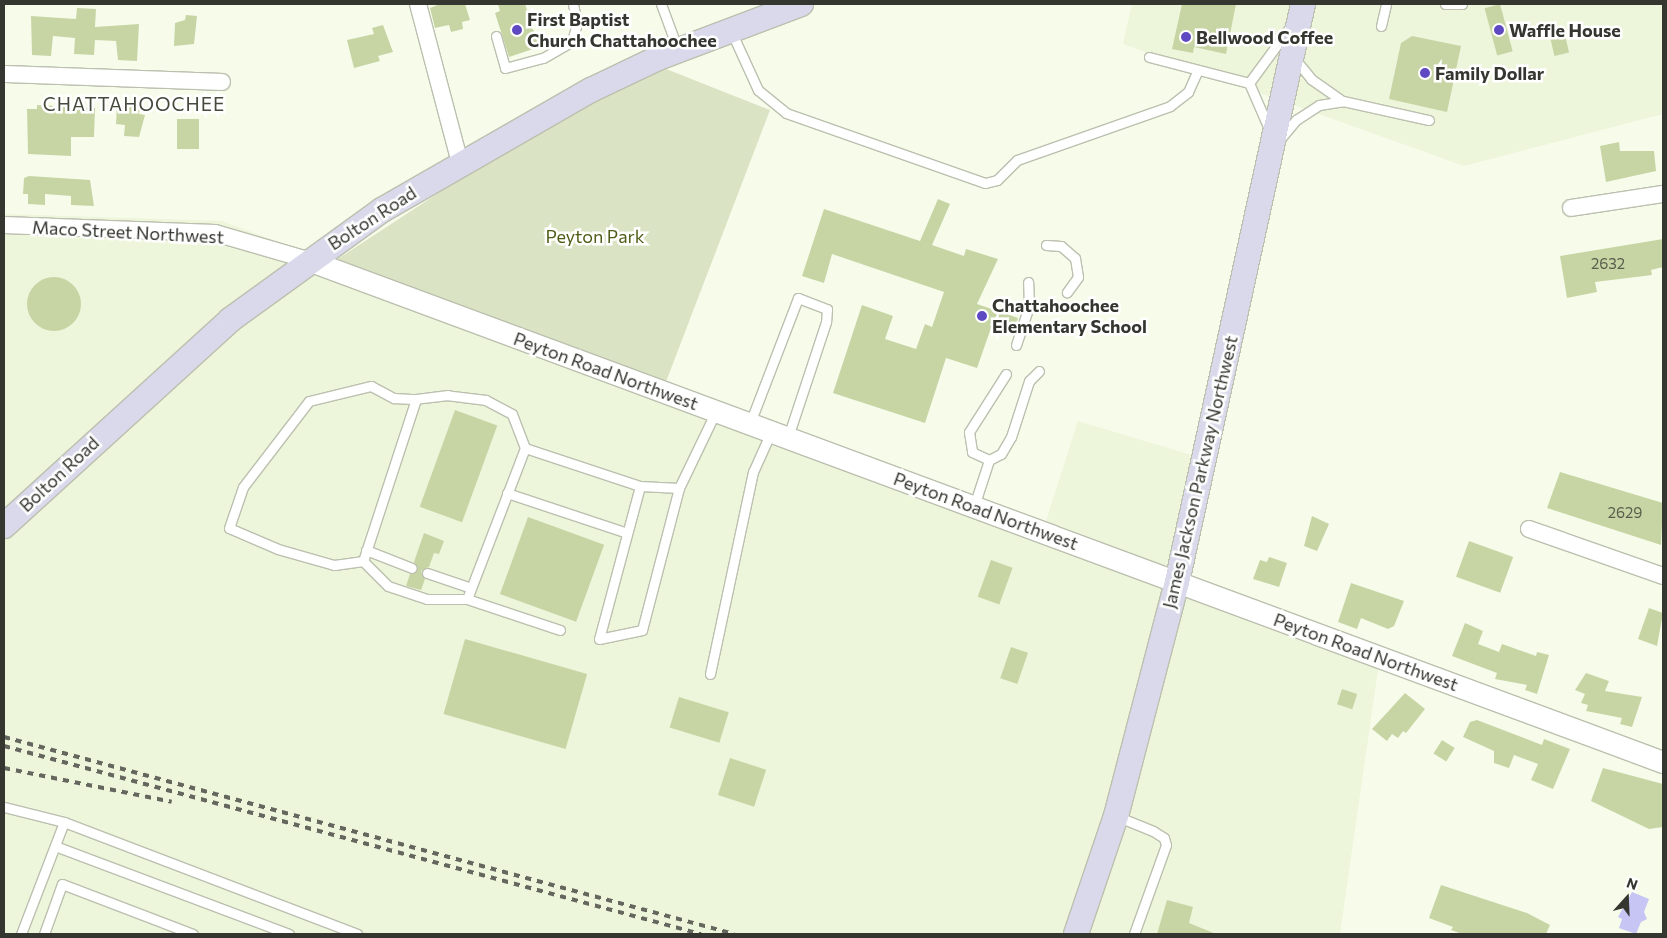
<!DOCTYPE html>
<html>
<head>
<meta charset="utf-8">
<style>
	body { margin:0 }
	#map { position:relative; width:1667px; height:938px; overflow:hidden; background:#f7fcea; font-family:Commissioner,sans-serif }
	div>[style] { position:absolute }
	.built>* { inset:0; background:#edf5db }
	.green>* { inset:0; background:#dae3c4 }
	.water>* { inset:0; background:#c7c5f4 }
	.building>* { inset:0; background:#c7d5a5; transform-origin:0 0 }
	.round { border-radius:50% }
	.roads { filter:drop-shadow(1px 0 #bbc0af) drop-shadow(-1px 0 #bbc0af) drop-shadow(0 1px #bbc0af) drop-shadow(0 -1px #bbc0af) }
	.service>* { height:9px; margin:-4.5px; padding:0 4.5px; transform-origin:4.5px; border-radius:4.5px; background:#fff }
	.minor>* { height:16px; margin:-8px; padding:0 8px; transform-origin:8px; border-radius:8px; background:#fff }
	.tertiary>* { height:21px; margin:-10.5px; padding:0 10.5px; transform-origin:10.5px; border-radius:10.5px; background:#fff }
	.secondary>* { height:24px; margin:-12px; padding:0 12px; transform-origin:12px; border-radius:12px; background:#dad9eb }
	.rail>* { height:4px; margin-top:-2px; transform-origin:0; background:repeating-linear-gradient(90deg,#65675e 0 6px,transparent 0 12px) }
	.dots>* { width:14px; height:14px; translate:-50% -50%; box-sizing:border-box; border:2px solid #fff; border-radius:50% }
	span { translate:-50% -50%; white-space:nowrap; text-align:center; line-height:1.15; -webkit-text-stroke:5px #fff; paint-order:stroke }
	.number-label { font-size:15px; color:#595e4c }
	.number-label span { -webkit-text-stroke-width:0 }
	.poi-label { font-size:18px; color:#34362f; font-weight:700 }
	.left { translate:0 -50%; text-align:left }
	.street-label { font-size:18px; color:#34362f }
	.park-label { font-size:18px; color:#4f5d17 }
	.neighbourhood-label { font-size:19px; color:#464a3c; letter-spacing:1px }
	.frame { position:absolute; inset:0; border:5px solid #34362f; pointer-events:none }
	.north { position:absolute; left:1602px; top:873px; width:50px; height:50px; -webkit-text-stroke:4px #fff; paint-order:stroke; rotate:20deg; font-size:14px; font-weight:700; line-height:20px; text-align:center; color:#34362f }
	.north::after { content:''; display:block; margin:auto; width:18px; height:22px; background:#34362f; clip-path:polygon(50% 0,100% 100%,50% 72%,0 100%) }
</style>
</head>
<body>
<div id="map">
	<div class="built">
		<i style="clip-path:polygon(1132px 4px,1663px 4px,1663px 114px,1464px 166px,1123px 44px)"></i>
		<i style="clip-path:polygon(4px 214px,222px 221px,1043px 530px,1078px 421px,1208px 460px,1188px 586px,1380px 656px,1340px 934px,4px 934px)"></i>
	</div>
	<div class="green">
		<i style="clip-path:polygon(656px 65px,770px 110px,664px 387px,333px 262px,466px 175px)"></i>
	</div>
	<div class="water">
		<i style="clip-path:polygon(1632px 892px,1649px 899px,1644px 912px,1647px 919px,1641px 922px,1636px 934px,1619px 928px,1622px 919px,1618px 917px)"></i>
	</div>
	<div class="building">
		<i style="clip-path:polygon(440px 4px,465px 4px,470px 20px,462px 22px,463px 29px,451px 32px,449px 25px,435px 28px,430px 8px)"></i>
		<i style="clip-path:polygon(498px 4px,525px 4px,539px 47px,509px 57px,495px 13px,500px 11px)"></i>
		<i style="clip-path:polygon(1182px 4px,1236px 4px,1226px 54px,1194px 47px,1193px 53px,1172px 49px)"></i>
		<i style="left:1500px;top:4px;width:49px;height:16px;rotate:75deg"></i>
		<i style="clip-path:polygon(77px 8px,96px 9px,95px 27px,139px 24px,137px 61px,118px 60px,116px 41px,95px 40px,94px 55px,74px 54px,75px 38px,53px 36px,51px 56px,32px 55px,31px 16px,76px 19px)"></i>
		<i style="clip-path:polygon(186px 15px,197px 16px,194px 44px,174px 46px,175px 23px,185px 20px)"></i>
		<i style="clip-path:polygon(383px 25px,393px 52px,378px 56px,380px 61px,354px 68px,347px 40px,374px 34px,372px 28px)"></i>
		<i style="left:1565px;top:35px;width:18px;height:15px;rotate:77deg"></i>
		<i style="clip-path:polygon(1412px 36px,1461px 46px,1447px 112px,1389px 99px,1401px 43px)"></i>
		<i style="clip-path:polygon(37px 105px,95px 108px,94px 137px,71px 137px,71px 156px,28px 154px,27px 109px,37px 109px)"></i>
		<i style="clip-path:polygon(117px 105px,140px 106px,139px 114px,145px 115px,139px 137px,124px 136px,125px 125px,116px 124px)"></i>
		<i style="left:177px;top:119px;width:22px;height:30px"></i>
		<i style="clip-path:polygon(1619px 142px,1620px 151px,1654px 151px,1656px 171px,1606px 182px,1600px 146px)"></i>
		<i style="clip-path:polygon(29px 176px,90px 180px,94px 206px,71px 205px,71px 196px,45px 194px,45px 205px,28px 204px,28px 194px,23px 194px,24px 178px)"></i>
		<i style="clip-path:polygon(938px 199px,950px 204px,932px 245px,964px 256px,966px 249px,998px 259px,977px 304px,1018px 318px,1013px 335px,991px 328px,977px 368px,946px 358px,925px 423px,833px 393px,862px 305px,893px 316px,885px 339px,916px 349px,925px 324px,932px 327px,944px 292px,832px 254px,824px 283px,802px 276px,824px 209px,920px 241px)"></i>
		<i style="clip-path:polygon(1663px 239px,1663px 267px,1651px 270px,1652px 275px,1595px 282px,1597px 292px,1567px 298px,1560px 256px)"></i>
		<i class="round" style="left:27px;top:277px;width:54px;height:54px"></i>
		<i style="left:455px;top:410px;width:45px;height:103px;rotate:20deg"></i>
		<i style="clip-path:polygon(1560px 472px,1663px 503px,1661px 545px,1547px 508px)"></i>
		<i style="clip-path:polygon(1312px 516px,1329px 524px,1317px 551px,1304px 546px)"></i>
		<i style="left:528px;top:517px;width:81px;height:82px;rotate:20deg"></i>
		<i style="clip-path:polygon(424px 533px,444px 541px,439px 554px,434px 553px,429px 567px,421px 571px,425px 579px,421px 590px,406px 586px,410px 574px,418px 570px,414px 562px)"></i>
		<i style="left:1469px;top:541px;width:47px;height:38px;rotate:20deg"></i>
		<i style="clip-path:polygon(1269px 557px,1287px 563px,1279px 587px,1253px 579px,1260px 560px,1267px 562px)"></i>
		<i style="left:991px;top:560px;width:23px;height:39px;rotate:20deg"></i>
		<i style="clip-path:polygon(1351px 583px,1404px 601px,1394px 626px,1388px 629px,1361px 618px,1357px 629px,1338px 622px)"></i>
		<i style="clip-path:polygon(1649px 608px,1663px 613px,1657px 646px,1638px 639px)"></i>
		<i style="clip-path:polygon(1465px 623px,1483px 631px,1478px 644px,1499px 652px,1502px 644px,1536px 656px,1537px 652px,1549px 655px,1537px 694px,1525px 690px,1527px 685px,1495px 679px,1497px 673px,1452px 656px)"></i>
		<i style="left:465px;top:639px;width:127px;height:78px;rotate:16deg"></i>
		<i style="left:1011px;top:647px;width:18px;height:33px;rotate:19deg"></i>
		<i style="clip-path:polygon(1586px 673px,1609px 681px,1605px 691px,1642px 697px,1632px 727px,1620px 724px,1622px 718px,1586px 711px,1588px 705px,1581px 703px,1585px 694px,1575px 690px)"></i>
		<i style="left:1342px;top:689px;width:16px;height:16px;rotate:18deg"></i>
		<i style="clip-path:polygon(1405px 693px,1425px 709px,1406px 733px,1403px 731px,1398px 738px,1392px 734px,1387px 741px,1372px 729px)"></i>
		<i style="left:679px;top:697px;width:52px;height:32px;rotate:17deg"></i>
		<i style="clip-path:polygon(1477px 720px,1542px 745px,1544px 739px,1570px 749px,1553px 789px,1531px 780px,1538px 764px,1514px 755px,1509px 768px,1494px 763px,1494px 751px,1463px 737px,1470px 722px)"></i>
		<i style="left:1442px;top:740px;width:15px;height:16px;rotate:32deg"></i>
		<i style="left:730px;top:758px;width:38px;height:39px;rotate:18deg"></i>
		<i style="clip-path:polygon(1603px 768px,1663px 784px,1663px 827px,1649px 829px,1591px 801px)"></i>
		<i style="clip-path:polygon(1441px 885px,1527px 913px,1550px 925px,1546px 934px,1462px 934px,1451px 930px,1453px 927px,1429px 918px)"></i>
		<i style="clip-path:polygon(1167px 900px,1193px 907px,1189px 923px,1216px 934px,1157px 934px)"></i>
	</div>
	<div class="roads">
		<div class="service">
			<i style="left:661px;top:4px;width:49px;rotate:69.7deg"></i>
			<i style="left:1445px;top:4px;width:17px"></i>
			<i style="left:1381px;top:26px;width:22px;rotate:-77deg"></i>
			<i style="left:731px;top:31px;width:65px;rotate:65.4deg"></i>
			<i style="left:758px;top:90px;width:36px;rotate:39deg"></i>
			<i style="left:786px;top:113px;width:211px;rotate:19.4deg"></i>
			<i style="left:985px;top:183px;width:12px;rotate:-14deg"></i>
			<i style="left:997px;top:180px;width:28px;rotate:-45deg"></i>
			<i style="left:1017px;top:160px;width:162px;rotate:-19.4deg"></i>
			<i style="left:1170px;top:106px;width:23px;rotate:-38deg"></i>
			<i style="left:1188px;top:92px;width:24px;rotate:-66deg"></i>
			<i style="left:496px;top:36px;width:33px;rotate:74deg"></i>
			<i style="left:505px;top:68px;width:39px;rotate:-15deg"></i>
			<i style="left:543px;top:58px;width:34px;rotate:-30deg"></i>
			<i style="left:572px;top:41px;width:19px;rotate:-74deg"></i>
			<i style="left:577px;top:23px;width:19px;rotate:-102deg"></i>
			<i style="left:1149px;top:57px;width:103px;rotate:14.6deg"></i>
			<i style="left:1295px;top:59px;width:26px;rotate:51deg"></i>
			<i style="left:1311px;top:79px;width:39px;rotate:35deg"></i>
			<i style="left:1343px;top:101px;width:88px;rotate:12.5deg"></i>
			<i style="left:1249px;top:83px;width:69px;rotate:-53.8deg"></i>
			<i style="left:1249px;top:83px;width:52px;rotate:66.4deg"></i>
			<i style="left:1280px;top:139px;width:25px;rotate:-50deg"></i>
			<i style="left:1296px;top:120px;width:27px;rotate:-33deg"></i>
			<i style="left:1319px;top:105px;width:24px;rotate:-9deg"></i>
			<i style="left:1046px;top:245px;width:15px;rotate:4deg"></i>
			<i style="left:1061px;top:246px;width:18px;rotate:41deg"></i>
			<i style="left:1075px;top:258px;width:19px;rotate:81deg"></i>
			<i style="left:1078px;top:277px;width:19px;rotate:126deg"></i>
			<i style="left:1016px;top:345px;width:41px;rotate:-71.6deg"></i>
			<i style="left:1029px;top:306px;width:24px;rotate:-92deg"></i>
			<i style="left:1006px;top:374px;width:69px;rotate:122.5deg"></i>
			<i style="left:969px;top:432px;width:20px;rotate:81deg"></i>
			<i style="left:972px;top:452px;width:19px;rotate:25deg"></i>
			<i style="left:989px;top:460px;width:13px;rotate:-27deg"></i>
			<i style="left:1001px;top:454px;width:20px;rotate:-60deg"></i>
			<i style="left:1011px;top:437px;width:59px;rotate:-72.2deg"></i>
			<i style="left:1029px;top:381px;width:14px;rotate:-45deg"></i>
			<i style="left:750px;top:423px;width:134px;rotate:-69deg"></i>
			<i style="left:798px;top:298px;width:31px;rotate:21deg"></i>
			<i style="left:827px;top:309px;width:13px;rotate:94deg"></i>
			<i style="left:826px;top:322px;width:121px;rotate:108.3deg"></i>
			<i style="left:525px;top:448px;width:36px;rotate:-111deg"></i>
			<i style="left:512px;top:414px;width:30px;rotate:-152deg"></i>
			<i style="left:486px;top:400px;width:38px;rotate:-173deg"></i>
			<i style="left:448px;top:395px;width:32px;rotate:173deg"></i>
			<i style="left:416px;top:399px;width:170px;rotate:108.1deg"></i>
			<i style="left:363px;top:561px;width:35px;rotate:45deg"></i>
			<i style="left:388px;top:586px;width:41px;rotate:18.4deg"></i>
			<i style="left:427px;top:599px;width:40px"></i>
			<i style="left:467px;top:599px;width:98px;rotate:18.4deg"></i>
			<i style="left:640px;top:486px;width:158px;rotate:105deg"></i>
			<i style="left:599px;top:639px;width:44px;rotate:-11.8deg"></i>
			<i style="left:642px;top:630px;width:147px;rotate:-75.4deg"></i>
			<i style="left:507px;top:493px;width:126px;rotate:18.4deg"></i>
			<i style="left:974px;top:506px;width:48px;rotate:-71.9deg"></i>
			<i style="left:366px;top:550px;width:49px;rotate:21.4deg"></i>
			<i style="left:363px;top:561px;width:29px;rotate:172deg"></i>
			<i style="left:334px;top:565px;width:58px;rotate:-164.1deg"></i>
			<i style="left:278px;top:549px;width:53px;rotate:-156.8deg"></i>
			<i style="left:229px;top:528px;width:43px;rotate:-71.1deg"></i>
			<i style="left:243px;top:487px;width:108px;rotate:-52.5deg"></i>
			<i style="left:309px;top:401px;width:64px;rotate:-13.6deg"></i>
			<i style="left:371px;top:386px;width:26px;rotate:28deg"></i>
			<i style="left:394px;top:398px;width:22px;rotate:3deg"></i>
			<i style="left:427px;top:573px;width:46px;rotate:18.8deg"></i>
			<i style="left:467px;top:599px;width:162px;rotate:-69deg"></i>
			<i style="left:525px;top:448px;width:121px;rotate:18.3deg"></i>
			<i style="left:640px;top:486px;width:39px;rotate:3deg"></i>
			<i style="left:679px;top:488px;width:85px;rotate:-64.3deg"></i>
			<i style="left:710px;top:674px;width:207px;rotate:-78deg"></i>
			<i style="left:753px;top:472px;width:44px;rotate:-65.8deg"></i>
			<i style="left:4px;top:807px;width:62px;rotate:14deg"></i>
			<i style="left:64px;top:822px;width:314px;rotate:20.9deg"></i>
			<i style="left:1116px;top:816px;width:40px;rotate:22deg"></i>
			<i style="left:1153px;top:831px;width:13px;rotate:32deg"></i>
			<i style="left:1164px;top:838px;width:7px;rotate:74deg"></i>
			<i style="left:1166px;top:845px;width:95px;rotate:109.8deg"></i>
			<i style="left:55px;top:846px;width:250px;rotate:20.6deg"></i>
			<i style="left:21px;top:934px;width:120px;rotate:-69deg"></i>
			<i style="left:44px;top:934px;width:53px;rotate:-70.2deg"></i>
			<i style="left:62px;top:884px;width:140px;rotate:20.9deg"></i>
		</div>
		<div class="minor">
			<i style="left:418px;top:4px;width:164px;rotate:75.2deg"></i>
			<i style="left:4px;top:74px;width:218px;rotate:2.1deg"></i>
			<i style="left:1571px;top:208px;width:93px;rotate:-8.7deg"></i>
			<i style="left:4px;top:225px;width:211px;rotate:2.2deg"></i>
			<i style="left:215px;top:233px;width:97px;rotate:16.2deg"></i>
			<i style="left:1529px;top:529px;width:142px;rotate:19.3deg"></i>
		</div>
		<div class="tertiary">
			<i style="left:308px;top:260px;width:1445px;rotate:20.33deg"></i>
		</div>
		<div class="secondary">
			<i style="left:4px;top:526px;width:306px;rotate:-42.3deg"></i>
			<i style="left:230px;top:320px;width:188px;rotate:-35.9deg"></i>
			<i style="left:382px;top:210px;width:241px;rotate:-29.9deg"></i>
			<i style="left:591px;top:90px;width:74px;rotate:-25.5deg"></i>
			<i style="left:658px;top:58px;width:153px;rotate:-20.7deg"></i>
			<i style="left:1076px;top:934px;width:125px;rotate:-71.3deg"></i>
			<i style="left:1116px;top:816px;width:242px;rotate:-75.4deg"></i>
			<i style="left:1177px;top:582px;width:592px;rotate:-77.7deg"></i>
		</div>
	</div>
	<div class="rail">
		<i style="left:4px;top:737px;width:756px;rotate:15.1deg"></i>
		<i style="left:4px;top:746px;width:722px;rotate:15.1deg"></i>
		<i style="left:4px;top:768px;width:171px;rotate:11.4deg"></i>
	</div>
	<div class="dots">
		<i style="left:517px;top:30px;background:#5f49c2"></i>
		<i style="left:1499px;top:30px;background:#5f49c2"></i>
		<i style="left:1186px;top:37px;background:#5f49c2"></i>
		<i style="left:1425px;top:73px;background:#5f49c2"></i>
		<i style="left:982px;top:316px;background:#5f49c2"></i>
	</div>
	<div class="number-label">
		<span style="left:1608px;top:264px">2632</span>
		<span style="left:1625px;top:513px">2629</span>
	</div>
	<div class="poi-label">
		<span class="left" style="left:527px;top:30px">First Baptist<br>Church Chattahoochee</span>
		<span class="left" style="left:1509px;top:30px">Waffle House</span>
		<span class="left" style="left:1196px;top:37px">Bellwood Coffee</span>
		<span class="left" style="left:1435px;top:73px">Family Dollar</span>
		<span class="left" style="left:992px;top:316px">Chattahoochee<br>Elementary School</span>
	</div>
	<div class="street-label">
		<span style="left:372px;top:218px;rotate:-33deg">Bolton Road</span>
		<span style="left:128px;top:232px;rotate:3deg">Maco Street Northwest</span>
		<span style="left:606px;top:371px;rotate:20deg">Peyton Road Northwest</span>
		<span style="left:1200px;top:472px;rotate:-77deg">James Jackson Parkway Northwest</span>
		<span style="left:59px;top:474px;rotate:-43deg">Bolton Road</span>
		<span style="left:986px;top:511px;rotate:20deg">Peyton Road Northwest</span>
		<span style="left:1366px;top:652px;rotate:20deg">Peyton Road Northwest</span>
	</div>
	<div class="park-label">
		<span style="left:595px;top:236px">Peyton Park</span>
	</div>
	<div class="neighbourhood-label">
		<span style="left:134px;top:104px">CHATTAHOOCHEE</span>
	</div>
	<div class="frame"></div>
	<div class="north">N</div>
</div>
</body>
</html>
